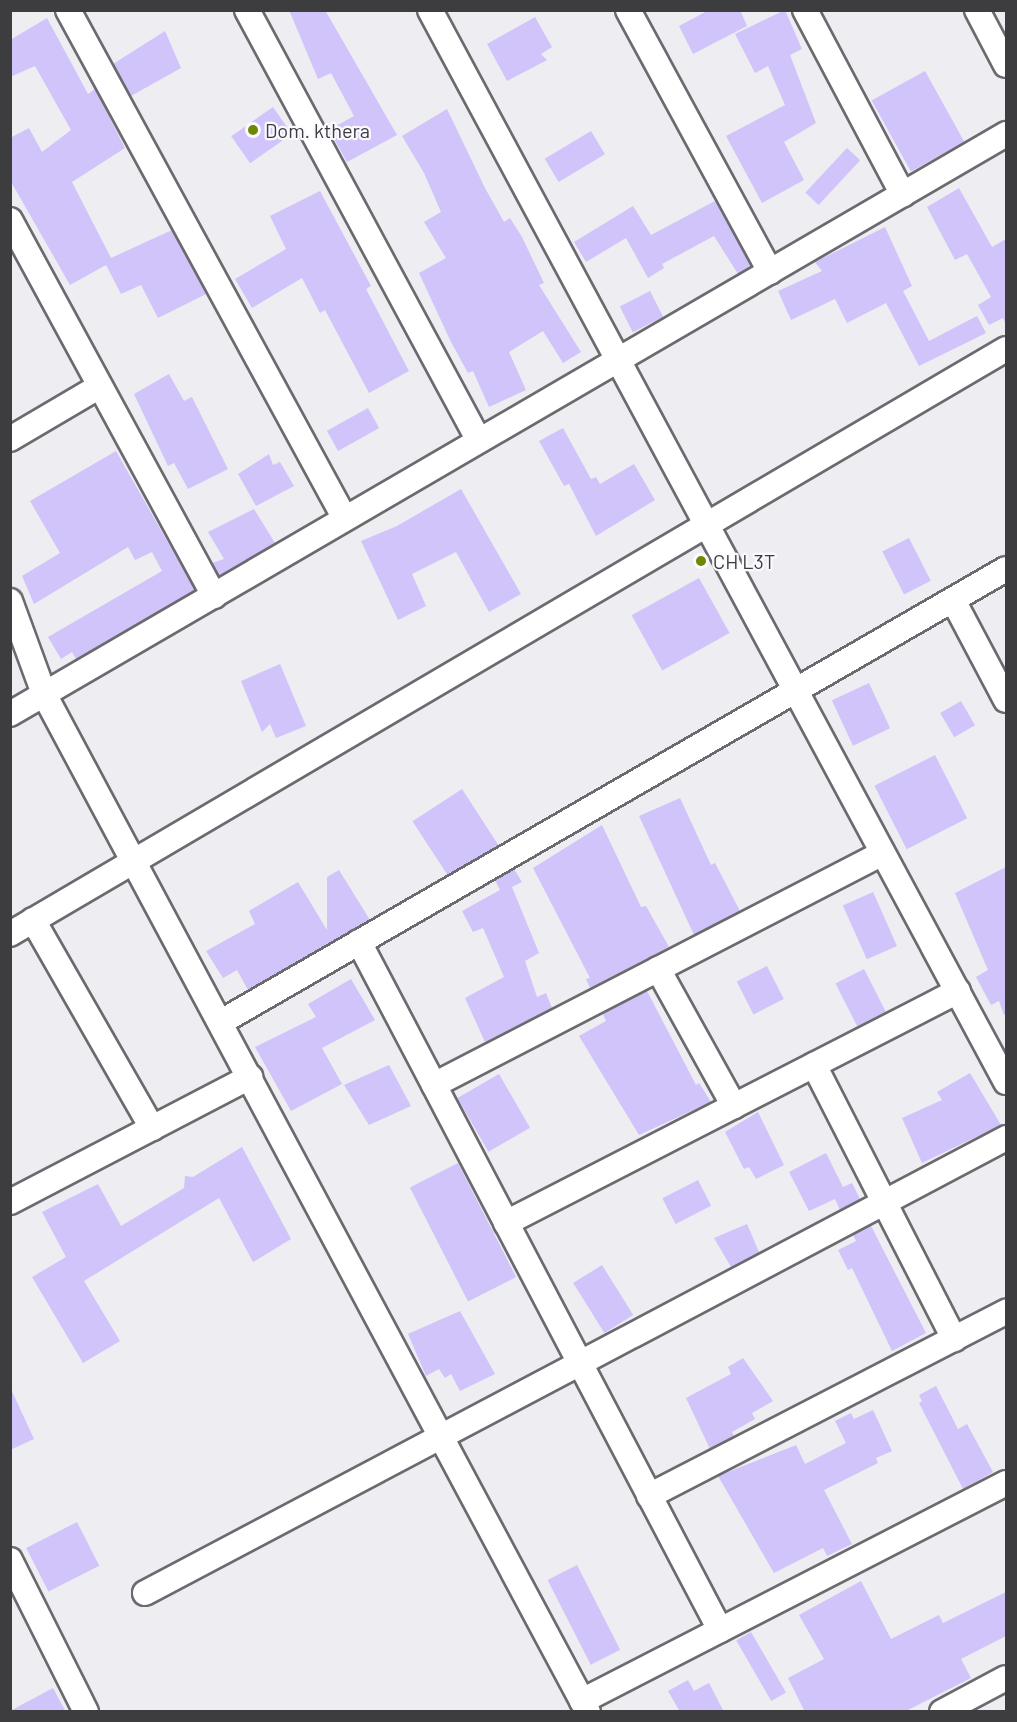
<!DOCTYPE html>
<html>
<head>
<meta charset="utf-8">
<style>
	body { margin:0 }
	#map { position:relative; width:1017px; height:1722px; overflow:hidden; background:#eeedf2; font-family:Barlow,sans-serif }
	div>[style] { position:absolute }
	.building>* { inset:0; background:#d0c4fb; transform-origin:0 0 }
	.roads { filter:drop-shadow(2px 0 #6b6a6f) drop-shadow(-2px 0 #6b6a6f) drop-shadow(0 2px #6b6a6f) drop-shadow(0 -2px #6b6a6f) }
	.minor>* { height:24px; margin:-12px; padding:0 12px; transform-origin:12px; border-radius:12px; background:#fff }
	.dots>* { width:16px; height:16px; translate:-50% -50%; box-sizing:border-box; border:3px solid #fbfaff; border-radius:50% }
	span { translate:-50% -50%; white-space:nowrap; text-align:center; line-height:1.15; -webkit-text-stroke:4.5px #fbfaff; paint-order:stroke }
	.poi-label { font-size:20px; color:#3d3c3e }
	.left { translate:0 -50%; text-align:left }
	.frame { position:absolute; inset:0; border:12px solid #3d3c3e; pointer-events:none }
</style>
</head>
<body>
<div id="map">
	<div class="building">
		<i style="clip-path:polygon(289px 10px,325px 10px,397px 135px,347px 162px,329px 130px,354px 116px,331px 73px,318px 79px)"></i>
		<i style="clip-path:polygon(709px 10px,740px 10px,747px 26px,693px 54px,679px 26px)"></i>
		<i style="clip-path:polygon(785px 10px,802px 49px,790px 55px,816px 123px,784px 142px,804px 180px,762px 203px,726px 136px,785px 105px,768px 66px,755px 73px,735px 34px)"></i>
		<i style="clip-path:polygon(535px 17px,552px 47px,541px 54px,547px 60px,507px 81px,487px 44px)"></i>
		<i style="clip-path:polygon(47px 18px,88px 94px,95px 89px,125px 148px,72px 182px,111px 258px,172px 230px,206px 294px,158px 318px,141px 285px,121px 294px,106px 265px,70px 285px,10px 180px,10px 138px,29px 128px,42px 152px,71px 130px,35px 66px,10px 77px,10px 40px)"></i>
		<i style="clip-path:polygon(165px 31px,181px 68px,131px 96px,113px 64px)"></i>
		<i style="left:925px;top:71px;width:81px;height:61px;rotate:61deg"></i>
		<i style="left:273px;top:107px;width:33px;height:51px;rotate:55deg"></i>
		<i style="clip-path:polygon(447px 109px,485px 188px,504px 222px,510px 218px,522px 237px,544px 283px,539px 285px,581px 352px,563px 363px,543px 331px,509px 352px,526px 390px,489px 407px,473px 371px,468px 373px,451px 342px,419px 273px,446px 258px,424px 222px,441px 212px,424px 173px,402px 136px)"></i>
		<i style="left:591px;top:131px;width:27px;height:54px;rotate:59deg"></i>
		<i style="left:847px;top:148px;width:18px;height:61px;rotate:43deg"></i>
		<i style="clip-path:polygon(959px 188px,992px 247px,1006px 239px,1006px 325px,1003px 318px,989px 325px,978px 305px,991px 297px,967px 254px,955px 260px,927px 207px)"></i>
		<i style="clip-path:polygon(320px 191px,371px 286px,366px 289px,409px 371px,369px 393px,325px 310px,320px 313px,302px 278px,252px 308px,235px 279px,286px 249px,270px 216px)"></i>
		<i style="clip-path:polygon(715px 201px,751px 266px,738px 274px,714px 236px,662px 264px,664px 268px,648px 278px,626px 238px,586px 262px,574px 242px,633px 206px,651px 235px)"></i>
		<i style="clip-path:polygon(885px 227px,912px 286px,903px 291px,929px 341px,977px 316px,986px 333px,919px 366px,886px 303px,847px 323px,835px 299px,791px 320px,778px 291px,822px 271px,815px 262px)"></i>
		<i style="left:650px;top:291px;width:29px;height:34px;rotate:63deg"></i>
		<i style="clip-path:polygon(169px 374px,184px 401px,192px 397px,228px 469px,188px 489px,174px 463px,168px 466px,134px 394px)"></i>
		<i style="left:368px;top:408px;width:23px;height:47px;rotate:61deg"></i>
		<i style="clip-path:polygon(563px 428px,591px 479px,596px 477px,600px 484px,634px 464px,655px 500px,596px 536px,569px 484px,564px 486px,539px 441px)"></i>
		<i style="clip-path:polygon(116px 451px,195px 590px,76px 659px,72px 652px,61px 659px,48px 637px,162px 571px,152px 552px,135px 560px,128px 547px,34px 604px,22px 576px,60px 553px,30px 501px)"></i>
		<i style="clip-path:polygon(269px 454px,273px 465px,280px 462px,294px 486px,256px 506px,238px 474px)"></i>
		<i style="clip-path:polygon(461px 489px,521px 594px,489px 612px,456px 552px,412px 574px,426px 606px,398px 620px,361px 541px,397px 526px)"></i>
		<i style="clip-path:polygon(254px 509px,275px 543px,219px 576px,212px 563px,224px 559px,208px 532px)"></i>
		<i style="left:909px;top:538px;width:48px;height:30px;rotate:63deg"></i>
		<i style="left:699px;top:578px;width:63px;height:77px;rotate:61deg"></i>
		<i style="clip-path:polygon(280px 664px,306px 726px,276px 738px,270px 724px,262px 732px,241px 681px)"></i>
		<i style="left:869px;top:683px;width:50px;height:41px;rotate:65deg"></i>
		<i style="left:961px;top:701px;width:28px;height:24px;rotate:60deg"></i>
		<i style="left:935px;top:755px;width:71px;height:68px;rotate:63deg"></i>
		<i style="left:462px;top:789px;width:67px;height:59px;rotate:57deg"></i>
		<i style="clip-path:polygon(680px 798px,711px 865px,715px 863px,740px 911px,694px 935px,639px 816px)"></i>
		<i style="clip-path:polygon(602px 825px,641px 907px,646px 906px,669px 947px,590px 988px,586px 979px,590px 978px,533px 868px)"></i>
		<i style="clip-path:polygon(1006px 867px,1006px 1015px,1004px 1015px,999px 1001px,991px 1005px,976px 977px,988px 970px,955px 893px)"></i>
		<i style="clip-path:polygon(514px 869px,522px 882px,512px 887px,539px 953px,525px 961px,537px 997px,546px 993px,552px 1008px,485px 1042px,465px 998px,504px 977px,483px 928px,473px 932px,462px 911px,500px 890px,495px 880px)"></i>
		<i style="clip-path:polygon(339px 870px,370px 920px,248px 990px,237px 970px,223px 978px,206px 951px,255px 924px,249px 911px,298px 882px,327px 930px,327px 877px)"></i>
		<i style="left:873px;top:892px;width:59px;height:33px;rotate:66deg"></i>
		<i style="left:767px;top:966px;width:37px;height:34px;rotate:63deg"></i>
		<i style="left:864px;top:969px;width:48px;height:32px;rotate:63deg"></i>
		<i style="clip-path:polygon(351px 979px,375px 1020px,322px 1048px,342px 1084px,291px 1111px,255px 1047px,316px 1017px,308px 1004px)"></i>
		<i style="clip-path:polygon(647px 991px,696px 1085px,699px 1083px,711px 1102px,639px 1135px,579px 1036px,606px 1021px,603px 1014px)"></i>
		<i style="clip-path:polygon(389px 1065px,411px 1106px,369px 1125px,344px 1085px)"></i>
		<i style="clip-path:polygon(970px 1073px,1001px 1125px,922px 1163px,902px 1118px,942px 1100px,937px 1092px)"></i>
		<i style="left:499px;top:1074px;width:62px;height:48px;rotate:60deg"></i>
		<i style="clip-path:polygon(758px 1112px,784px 1165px,756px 1179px,749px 1167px,744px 1169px,725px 1132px)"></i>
		<i style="clip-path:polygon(242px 1147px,291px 1239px,253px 1262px,219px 1198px,84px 1281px,120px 1341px,83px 1363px,32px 1277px,66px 1257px,42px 1212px,98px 1184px,121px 1226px,184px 1188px,185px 1176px,193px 1177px)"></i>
		<i style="clip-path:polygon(826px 1153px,843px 1187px,852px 1183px,860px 1199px,840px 1210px,835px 1199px,809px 1211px,789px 1172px)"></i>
		<i style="left:458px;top:1163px;width:128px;height:54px;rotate:63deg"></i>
		<i style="left:698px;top:1180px;width:29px;height:40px;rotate:63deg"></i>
		<i style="clip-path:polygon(747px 1224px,759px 1252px,731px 1267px,714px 1238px)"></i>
		<i style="clip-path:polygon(871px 1226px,926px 1333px,892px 1351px,852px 1268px,848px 1270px,838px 1250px,856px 1241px,853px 1235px)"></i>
		<i style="left:602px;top:1265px;width:59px;height:34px;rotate:58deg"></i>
		<i style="clip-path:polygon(460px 1311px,495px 1374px,460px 1391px,451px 1374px,445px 1378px,439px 1369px,426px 1376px,408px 1334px)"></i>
		<i style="clip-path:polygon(743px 1358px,773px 1401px,752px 1413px,755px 1419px,732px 1432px,734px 1436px,710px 1449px,686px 1398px,731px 1374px,728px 1367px)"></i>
		<i style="clip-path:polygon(936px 1386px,958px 1429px,967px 1424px,993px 1472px,963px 1489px,919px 1403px,922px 1401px,919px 1395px)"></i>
		<i style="clip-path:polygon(10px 1387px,34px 1439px,10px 1450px)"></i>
		<i style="clip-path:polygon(873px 1410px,892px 1451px,876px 1458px,878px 1463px,824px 1490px,852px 1544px,827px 1556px,823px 1548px,774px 1573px,718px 1476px,796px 1445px,805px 1464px,846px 1443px,835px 1421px,851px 1413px,854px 1419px)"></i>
		<i style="left:77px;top:1522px;width:49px;height:57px;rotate:63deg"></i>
		<i style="left:577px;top:1565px;width:95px;height:33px;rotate:63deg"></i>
		<i style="clip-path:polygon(861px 1581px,891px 1639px,939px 1615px,943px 1623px,1006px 1592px,1006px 1636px,961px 1659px,971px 1678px,904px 1712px,805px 1712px,788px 1678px,824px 1659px,799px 1615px)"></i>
		<i style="left:751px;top:1632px;width:70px;height:17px;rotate:60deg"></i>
		<i style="clip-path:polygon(688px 1680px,694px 1691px,709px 1683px,724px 1712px,680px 1712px,668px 1691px)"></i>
		<i style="clip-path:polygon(53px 1688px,66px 1712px,10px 1712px,10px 1711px)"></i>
	</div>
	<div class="roads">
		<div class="minor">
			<i style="left:68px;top:10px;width:579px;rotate:61.44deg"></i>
			<i style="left:247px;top:10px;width:489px;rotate:61.7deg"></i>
			<i style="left:430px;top:10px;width:1217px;rotate:61.75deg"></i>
			<i style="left:628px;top:10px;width:298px;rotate:61.5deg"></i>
			<i style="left:805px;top:10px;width:209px;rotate:62.1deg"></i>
			<i style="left:977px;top:10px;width:62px;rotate:62.2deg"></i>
			<i style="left:10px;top:220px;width:428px;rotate:61.5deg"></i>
			<i style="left:10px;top:439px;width:104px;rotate:-30.5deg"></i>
			<i style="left:953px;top:600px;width:113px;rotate:62.1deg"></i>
			<i style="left:10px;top:601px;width:99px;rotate:69.9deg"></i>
			<i style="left:44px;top:694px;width:1154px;rotate:61.88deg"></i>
			<i style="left:10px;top:714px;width:1153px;rotate:-30.21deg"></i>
			<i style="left:33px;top:920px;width:240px;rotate:60.2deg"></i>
			<i style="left:10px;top:934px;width:1155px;rotate:-30.43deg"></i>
			<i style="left:359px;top:942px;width:777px;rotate:62.31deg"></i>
			<i style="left:658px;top:969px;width:157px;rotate:61deg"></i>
			<i style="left:221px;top:1022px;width:906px;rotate:-29.99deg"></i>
			<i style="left:814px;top:1065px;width:308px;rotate:62.9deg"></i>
			<i style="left:434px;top:1085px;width:505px;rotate:-27.33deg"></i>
			<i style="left:10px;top:1202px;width:271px;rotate:-27.5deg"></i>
			<i style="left:506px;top:1223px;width:508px;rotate:-27.17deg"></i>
			<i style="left:649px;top:1496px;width:402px;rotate:-27.3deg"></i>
			<i style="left:10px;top:1560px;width:170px;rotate:63.4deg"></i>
			<i style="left:145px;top:1593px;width:974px;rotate:-27.85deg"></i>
			<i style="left:582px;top:1701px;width:477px;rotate:-27.2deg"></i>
			<i style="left:942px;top:1712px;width:72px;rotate:-28deg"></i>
		</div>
	</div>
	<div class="dots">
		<i style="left:253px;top:130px;background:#6c8901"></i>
		<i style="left:701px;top:561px;background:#6c8901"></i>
	</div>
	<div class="poi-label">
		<span class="left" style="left:265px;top:130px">Dom. kthera</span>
		<span class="left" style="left:713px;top:561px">CH L3T</span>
	</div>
	<div class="frame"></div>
</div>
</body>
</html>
